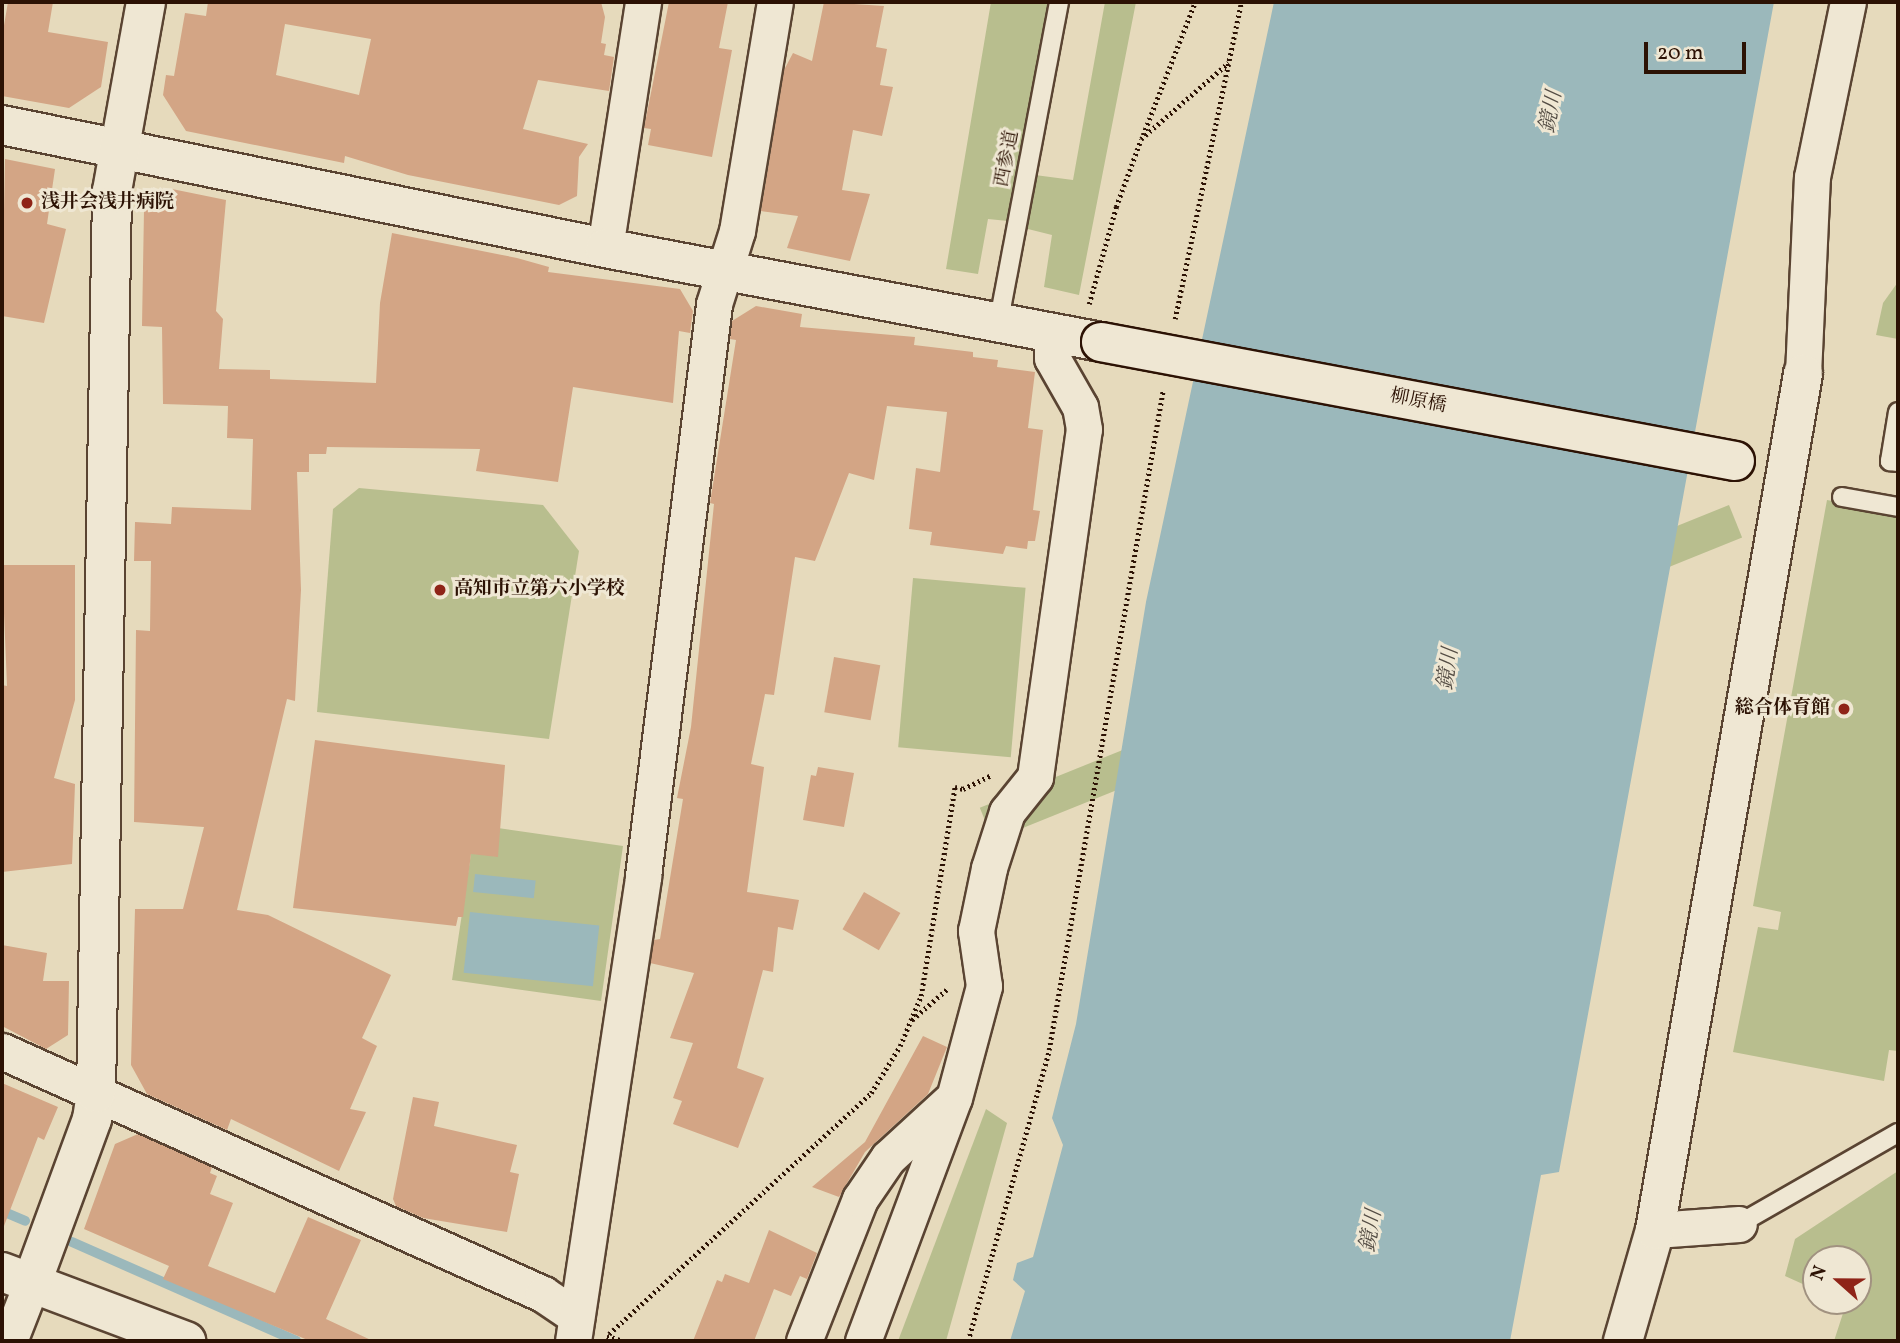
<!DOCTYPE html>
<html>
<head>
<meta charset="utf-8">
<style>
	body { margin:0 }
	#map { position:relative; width:1900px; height:1343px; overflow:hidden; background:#e6dabc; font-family:Vollkorn,"Noto Serif JP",serif }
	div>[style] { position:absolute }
	.green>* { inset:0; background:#b8be8e; transform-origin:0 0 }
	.water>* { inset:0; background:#9bb8bb; transform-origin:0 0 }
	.stream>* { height:10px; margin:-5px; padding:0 5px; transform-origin:5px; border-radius:5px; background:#9bb8bb }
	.building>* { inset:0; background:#d3a585; transform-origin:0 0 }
	.path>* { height:4.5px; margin-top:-2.25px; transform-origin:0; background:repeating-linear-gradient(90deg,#2c1204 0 2px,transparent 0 5.5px) }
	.roads { filter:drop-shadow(2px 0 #5a4432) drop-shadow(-2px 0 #5a4432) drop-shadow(0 2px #5a4432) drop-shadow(0 -2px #5a4432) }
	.lane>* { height:18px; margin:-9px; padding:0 9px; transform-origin:9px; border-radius:9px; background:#efe7d3 }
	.street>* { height:35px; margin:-17.5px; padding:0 17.5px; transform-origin:17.5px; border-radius:17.5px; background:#efe7d3 }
	.secondary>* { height:38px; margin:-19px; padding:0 19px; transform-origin:19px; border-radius:19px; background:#efe7d3 }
	.bridges { filter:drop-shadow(2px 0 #2c1204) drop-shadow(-2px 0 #2c1204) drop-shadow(0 2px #2c1204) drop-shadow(0 -2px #2c1204) }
	.secondary-bridge>* { height:38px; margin:-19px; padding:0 19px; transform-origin:19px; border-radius:19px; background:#efe7d3 }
	.dots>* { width:19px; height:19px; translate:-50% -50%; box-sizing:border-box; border:4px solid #efe7d3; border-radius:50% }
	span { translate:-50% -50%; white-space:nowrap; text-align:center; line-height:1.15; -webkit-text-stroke:6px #efe7d3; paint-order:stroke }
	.street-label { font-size:19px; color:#2c1204 }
	.poi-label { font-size:19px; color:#2c1204; font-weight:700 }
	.left { translate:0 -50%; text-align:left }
	.right { translate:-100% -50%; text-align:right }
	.water-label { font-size:21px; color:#534c44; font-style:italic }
	.frame { position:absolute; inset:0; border:4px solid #2c1204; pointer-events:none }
	.north { position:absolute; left:1802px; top:1245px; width:70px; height:70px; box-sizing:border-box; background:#efe7d3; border:2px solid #a19280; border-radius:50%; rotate:291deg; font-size:19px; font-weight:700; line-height:28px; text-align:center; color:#2c1204 }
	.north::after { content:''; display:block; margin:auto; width:24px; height:32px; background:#8f2418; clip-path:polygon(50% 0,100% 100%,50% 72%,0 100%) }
	.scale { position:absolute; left:1644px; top:42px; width:102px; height:32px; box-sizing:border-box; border:4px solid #2c1204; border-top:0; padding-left:9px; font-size:21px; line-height:24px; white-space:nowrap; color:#2c1204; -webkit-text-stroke:5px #efe7d3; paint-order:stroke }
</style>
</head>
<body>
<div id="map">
	<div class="green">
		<i style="clip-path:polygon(991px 2px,1050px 2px,1008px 221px,988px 219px,978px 274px,946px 269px)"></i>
		<i style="clip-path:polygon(1105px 2px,1136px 2px,1079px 295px,1044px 287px,1052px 235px,1024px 228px,1035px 175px,1073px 180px)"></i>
		<i style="clip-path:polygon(1898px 282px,1898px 339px,1876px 335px,1883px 303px)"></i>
		<i style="clip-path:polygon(359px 488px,543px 505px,579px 551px,549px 739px,317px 712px,333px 509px)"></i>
		<i style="clip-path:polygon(1827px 500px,1898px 513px,1898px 1051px,1889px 1050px,1884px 1081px,1733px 1052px,1758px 927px,1778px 930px,1781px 912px,1753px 906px)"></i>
		<i style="left:1729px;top:505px;width:35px;height:808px;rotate:68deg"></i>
		<i style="left:913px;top:578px;width:113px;height:170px;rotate:5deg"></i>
		<i style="clip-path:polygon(487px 788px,503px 790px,498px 828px,623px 846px,601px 1001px,452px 980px,475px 827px)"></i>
		<i style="clip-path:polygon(986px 1109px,1007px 1123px,946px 1341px,898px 1341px)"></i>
		<i style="clip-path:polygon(1898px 1171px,1898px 1341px,1834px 1341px,1846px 1304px,1840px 1301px,1858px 1301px,1858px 1259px,1816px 1259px,1816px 1290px,1785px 1276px,1795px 1239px)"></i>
	</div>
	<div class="water">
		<i style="clip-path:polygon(1274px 2px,1774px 2px,1559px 1172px,1541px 1175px,1510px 1341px,1010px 1341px,1025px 1291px,1013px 1280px,1017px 1263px,1033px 1257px,1063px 1145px,1052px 1118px,1076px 1024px,1146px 602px)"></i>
		<i style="left:475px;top:874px;width:61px;height:18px;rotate:6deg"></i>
		<i style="left:470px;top:912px;width:130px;height:61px;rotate:6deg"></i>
	</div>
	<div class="stream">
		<i style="left:2px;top:1211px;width:25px;rotate:23deg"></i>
		<i style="left:72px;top:1242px;width:245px;rotate:23.8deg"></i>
	</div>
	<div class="building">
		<i style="clip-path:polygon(8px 2px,53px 2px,48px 32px,108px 42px,101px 87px,69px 108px,2px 96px,2px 37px)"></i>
		<i style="clip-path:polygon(evenodd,208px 2px,601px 2px,605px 17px,601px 43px,606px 44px,604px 55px,614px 57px,609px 91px,538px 80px,523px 129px,588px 144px,579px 157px,577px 196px,559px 205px,408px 175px,345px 156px,344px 163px,186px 131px,163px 95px,166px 75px,174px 76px,185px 13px,206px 16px,208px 2px,285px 24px,371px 39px,359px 95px,276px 75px,285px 24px)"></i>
		<i style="clip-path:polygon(669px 2px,728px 2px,719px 48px,732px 50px,712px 157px,648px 145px,651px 129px,644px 128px)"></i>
		<i style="clip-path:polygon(824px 2px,884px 6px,876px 47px,887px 49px,880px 85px,893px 87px,882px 136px,853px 130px,842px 190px,870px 194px,850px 261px,787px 248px,798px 216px,761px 211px,784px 70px,793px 53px,812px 61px)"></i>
		<i style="clip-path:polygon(5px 159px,55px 169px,47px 224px,66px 229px,44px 323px,2px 316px)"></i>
		<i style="clip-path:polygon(172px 189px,226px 200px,216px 311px,223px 319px,219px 369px,270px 370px,270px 379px,376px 383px,380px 303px,392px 233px,517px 258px,549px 267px,548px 272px,680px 289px,693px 311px,690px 333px,679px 331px,673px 403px,573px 387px,558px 482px,476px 471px,480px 449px,327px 447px,326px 454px,309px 454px,309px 472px,297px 472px,301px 590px,295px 701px,287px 699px,237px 910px,268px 915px,391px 975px,362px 1038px,377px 1046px,350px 1109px,366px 1112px,339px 1171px,231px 1119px,227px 1130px,147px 1094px,131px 1065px,135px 909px,183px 909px,204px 827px,134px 822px,136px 630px,150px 631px,151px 561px,134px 561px,135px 522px,171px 524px,172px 507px,251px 510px,253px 439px,227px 438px,228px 406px,163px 404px,162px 327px,142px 326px,144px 210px)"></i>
		<i style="clip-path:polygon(756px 306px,802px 314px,800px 327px,915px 337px,914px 345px,973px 352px,973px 357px,998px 360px,997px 367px,1035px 372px,1028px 428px,1043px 430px,1033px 510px,1040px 511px,1035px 541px,1028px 541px,1027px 549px,1006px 546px,1003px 554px,930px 545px,932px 532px,909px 529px,916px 468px,940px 472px,947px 412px,887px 406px,874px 480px,849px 473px,815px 561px,795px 557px,774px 695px,765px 694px,751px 764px,764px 767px,747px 892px,799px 900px,793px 930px,778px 927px,773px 972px,763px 970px,737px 1068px,764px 1078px,738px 1148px,673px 1124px,682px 1101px,673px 1098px,693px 1043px,670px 1038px,694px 973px,650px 963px,654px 940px,660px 939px,683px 799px,677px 798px,691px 727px,714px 504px,710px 503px,736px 340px,730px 339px,732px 321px)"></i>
		<i style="clip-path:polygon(2px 565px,75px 565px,75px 700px,54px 778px,75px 784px,72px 864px,2px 872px,2px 685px,7px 686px)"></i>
		<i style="left:834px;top:657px;width:47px;height:56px;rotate:10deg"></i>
		<i style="clip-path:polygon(315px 740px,505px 765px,498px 857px,471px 854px,463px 917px,458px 917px,456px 926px,293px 908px)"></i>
		<i style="clip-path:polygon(818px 767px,854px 773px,844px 827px,803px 820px,811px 775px,816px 776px)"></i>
		<i style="left:864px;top:892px;width:42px;height:43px;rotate:30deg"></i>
		<i style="clip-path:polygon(2px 945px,47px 953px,43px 981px,69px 981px,68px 1035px,46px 1049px,2px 1026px)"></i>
		<i style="clip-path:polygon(923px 1036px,947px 1047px,928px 1094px,865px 1152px,839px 1197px,812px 1187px,865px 1142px)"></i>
		<i style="clip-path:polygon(2px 1083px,58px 1107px,44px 1140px,38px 1137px,4px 1226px)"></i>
		<i style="clip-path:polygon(413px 1097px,439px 1102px,434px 1126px,517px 1145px,510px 1172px,519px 1174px,507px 1232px,423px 1218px,396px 1206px,393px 1199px)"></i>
		<i style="clip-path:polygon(138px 1134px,212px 1167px,210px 1173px,217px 1176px,210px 1194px,233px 1203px,208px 1266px,275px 1293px,308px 1217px,361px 1240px,326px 1319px,373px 1341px,310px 1341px,163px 1279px,169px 1266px,84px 1229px,115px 1144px)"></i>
		<i style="clip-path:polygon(769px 1230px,817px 1253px,807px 1279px,800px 1276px,791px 1296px,774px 1289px,754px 1341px,693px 1341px,717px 1280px,722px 1282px,725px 1274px,749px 1283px)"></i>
	</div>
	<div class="path">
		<i style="left:1143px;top:135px;width:143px;rotate:-68.6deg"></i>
		<i style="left:1089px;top:304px;width:101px;rotate:-74.4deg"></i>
		<i style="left:1116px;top:207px;width:72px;rotate:-69.8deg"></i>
		<i style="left:1141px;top:139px;width:116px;rotate:-41.1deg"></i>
		<i style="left:1175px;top:319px;width:324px;rotate:-78.2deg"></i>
		<i style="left:912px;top:1020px;width:47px;rotate:-41.5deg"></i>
		<i style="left:609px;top:1334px;width:356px;rotate:-42.6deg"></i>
		<i style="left:871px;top:1093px;width:55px;rotate:-58.3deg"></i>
		<i style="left:900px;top:1046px;width:54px;rotate:-67.2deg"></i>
		<i style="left:921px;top:996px;width:212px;rotate:-80.8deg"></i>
		<i style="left:955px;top:787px;width:8px;rotate:14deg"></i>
		<i style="left:963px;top:789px;width:30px;rotate:-26deg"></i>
		<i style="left:607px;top:1336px;width:17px;rotate:17deg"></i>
		<i style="left:968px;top:1341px;width:302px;rotate:-74.4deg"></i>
		<i style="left:1049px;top:1050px;width:670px;rotate:-80.2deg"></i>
	</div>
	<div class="roads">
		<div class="lane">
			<i style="left:998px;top:325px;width:329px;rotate:-79.3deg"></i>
			<i style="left:1898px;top:412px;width:50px;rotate:99.3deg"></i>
			<i style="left:1890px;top:461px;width:8px;rotate:7deg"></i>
			<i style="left:1842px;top:497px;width:57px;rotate:10.1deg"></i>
			<i style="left:1739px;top:1224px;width:183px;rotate:-29.8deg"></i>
		</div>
		<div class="street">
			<i style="left:605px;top:248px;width:249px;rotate:-81.2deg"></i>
			<i style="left:1803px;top:374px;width:197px;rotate:-87.4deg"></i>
			<i style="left:1812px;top:177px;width:179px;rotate:-78.4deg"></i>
			<i style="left:2px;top:1051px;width:593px;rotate:24.19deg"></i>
			<i style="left:543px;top:1294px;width:40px;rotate:34deg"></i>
			<i style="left:1655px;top:1230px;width:84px;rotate:-4.1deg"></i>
			<i style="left:9px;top:1341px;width:60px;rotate:-68.6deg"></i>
			<i style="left:573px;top:1341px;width:470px;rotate:-81.4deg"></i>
			<i style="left:643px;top:876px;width:576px;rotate:-82.92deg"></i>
			<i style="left:714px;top:304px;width:77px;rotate:-72.5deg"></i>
			<i style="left:737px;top:231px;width:232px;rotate:-80.6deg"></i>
			<i style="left:804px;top:1341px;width:153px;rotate:-68.5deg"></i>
			<i style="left:860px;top:1199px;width:50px;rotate:-55.7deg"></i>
			<i style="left:888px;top:1158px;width:84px;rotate:-42.6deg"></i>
			<i style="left:863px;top:1341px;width:259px;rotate:-69.5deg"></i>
			<i style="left:954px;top:1098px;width:116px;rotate:-75deg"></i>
			<i style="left:984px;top:986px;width:56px;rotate:-98.3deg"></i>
			<i style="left:976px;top:931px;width:64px;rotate:-78.3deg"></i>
			<i style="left:989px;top:868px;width:59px;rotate:-72.2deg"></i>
			<i style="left:1007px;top:812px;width:45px;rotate:-51.3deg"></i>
			<i style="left:1035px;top:777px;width:351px;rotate:-82deg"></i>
			<i style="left:1084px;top:429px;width:22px;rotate:-100deg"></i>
			<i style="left:1080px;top:407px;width:56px;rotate:-119.7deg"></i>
			<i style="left:1052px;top:358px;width:24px;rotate:-90deg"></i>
		</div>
		<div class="secondary">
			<i style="left:2px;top:125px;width:615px;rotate:11.53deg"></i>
			<i style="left:605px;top:248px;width:505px;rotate:10.73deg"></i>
			<i style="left:2px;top:1272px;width:197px;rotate:20.6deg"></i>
			<i style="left:31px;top:1285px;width:177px;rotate:-69.8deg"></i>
			<i style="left:92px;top:1119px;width:26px;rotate:-81deg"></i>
			<i style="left:96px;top:1093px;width:902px;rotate:-88.98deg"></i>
			<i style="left:112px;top:191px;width:192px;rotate:-79.8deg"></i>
			<i style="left:1623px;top:1341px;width:116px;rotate:-73.9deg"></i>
			<i style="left:1655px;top:1230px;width:869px;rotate:-80.19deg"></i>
		</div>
	</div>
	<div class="bridges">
		<div class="secondary-bridge">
			<i style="left:1101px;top:342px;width:645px;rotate:10.63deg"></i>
		</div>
	</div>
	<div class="dots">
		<i style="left:27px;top:203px;background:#8f2418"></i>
		<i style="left:440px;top:590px;background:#8f2418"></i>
		<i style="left:1844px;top:709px;background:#8f2418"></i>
	</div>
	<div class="street-label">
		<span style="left:1008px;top:159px;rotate:-79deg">西参道</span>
		<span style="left:1418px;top:402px;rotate:11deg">柳原橋</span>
	</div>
	<div class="poi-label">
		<span class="left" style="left:41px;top:203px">浅井会浅井病院</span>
		<span class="left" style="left:454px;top:590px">高知市立第六小学校</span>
		<span class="right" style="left:1830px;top:709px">総合体育館</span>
	</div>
	<div class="water-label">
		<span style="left:1552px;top:112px;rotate:-79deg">鏡川</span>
		<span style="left:1449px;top:669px;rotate:-82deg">鏡川</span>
		<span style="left:1372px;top:1231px;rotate:-80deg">鏡川</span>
	</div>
	<div class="frame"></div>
	<div class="north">N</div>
	<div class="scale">20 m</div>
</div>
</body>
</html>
